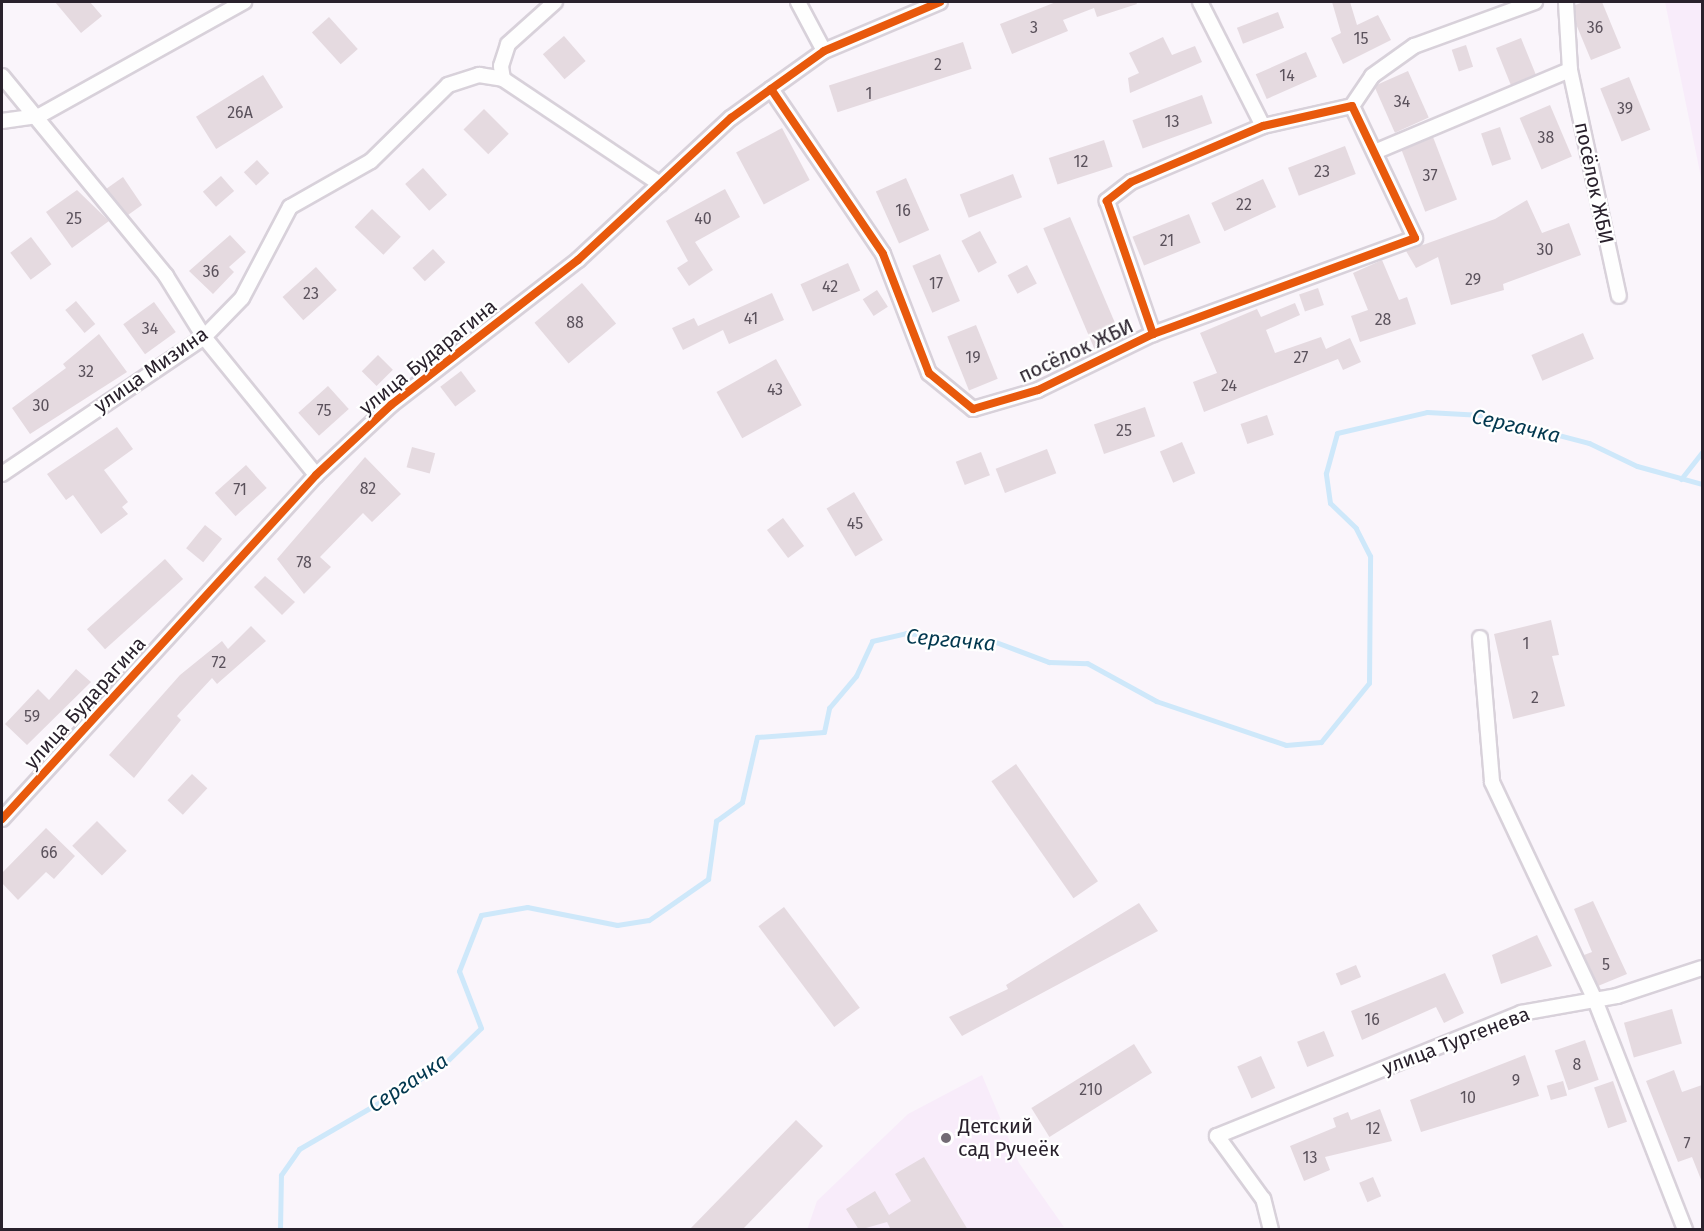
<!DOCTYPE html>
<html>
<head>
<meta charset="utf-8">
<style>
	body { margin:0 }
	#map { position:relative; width:1704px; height:1231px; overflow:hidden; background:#faf5fb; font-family:"Fira Sans",sans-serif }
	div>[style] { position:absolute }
	.built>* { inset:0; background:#f8ecfa }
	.stream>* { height:5px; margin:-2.5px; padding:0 2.5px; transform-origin:2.5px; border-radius:2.5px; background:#cee8fa }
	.building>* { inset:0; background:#e5dae0; transform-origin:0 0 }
	.roads { filter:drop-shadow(2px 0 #d8d1da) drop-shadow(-2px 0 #d8d1da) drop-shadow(0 2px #d8d1da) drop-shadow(0 -2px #d8d1da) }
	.minor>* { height:14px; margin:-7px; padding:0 7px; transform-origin:7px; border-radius:7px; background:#fefefe }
	.cycleway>* { height:8px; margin:-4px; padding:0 4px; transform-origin:4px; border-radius:4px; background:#e8590c }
	.dots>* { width:16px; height:16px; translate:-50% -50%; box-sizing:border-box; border:3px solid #fff; border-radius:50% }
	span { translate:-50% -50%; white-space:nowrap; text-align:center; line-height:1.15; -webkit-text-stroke:4.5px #fff; paint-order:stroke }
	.number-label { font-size:16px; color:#5b525c }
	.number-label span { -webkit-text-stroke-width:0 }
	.street-label { font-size:20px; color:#29212c }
	.poi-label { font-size:20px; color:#29212c }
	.left { translate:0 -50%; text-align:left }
	.water-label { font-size:21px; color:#02384f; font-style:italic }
	.frame { position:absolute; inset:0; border:3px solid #29212c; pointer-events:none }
</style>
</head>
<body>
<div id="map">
	<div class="built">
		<i style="clip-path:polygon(1665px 2px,1702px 2px,1702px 182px)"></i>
		<i style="clip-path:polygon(982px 1075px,1019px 1163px,1064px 1227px,807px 1230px,817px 1201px,908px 1114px)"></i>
	</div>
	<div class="stream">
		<i style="left:1681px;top:479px;width:34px;rotate:-52deg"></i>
		<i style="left:280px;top:1230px;width:55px;rotate:-89deg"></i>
		<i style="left:281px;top:1175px;width:32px;rotate:-55deg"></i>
		<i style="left:299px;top:1149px;width:165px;rotate:-30.1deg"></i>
		<i style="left:442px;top:1066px;width:54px;rotate:-44.3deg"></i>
		<i style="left:481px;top:1028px;width:61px;rotate:-111.1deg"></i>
		<i style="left:459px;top:971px;width:60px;rotate:-68.6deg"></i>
		<i style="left:481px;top:915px;width:47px;rotate:-9.9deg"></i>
		<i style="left:527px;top:907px;width:92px;rotate:11.3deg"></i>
		<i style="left:617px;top:925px;width:32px;rotate:-9deg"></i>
		<i style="left:649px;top:920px;width:72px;rotate:-34.8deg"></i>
		<i style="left:708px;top:879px;width:59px;rotate:-82.1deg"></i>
		<i style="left:716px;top:821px;width:32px;rotate:-36deg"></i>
		<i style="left:742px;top:802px;width:67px;rotate:-77deg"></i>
		<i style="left:757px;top:737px;width:67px;rotate:-4.3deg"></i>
		<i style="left:824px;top:732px;width:25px;rotate:-78deg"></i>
		<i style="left:829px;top:708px;width:42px;rotate:-49.8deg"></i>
		<i style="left:856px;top:676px;width:38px;rotate:-65deg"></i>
		<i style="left:872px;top:641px;width:35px;rotate:-13deg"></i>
		<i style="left:906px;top:633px;width:87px;rotate:5.3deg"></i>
		<i style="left:993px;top:641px;width:60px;rotate:20.6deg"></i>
		<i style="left:1049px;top:662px;width:38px;rotate:2deg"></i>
		<i style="left:1087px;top:663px;width:79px;rotate:28.8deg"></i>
		<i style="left:1156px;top:701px;width:137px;rotate:18.7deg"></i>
		<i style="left:1286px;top:745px;width:35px;rotate:-5deg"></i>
		<i style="left:1321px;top:742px;width:76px;rotate:-50.9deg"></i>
		<i style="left:1369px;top:683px;width:127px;rotate:-89.5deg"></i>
		<i style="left:1370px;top:556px;width:31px;rotate:-117deg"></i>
		<i style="left:1356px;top:528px;width:36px;rotate:-136deg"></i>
		<i style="left:1330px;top:503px;width:30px;rotate:-98deg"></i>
		<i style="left:1326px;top:473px;width:41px;rotate:-74.6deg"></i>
		<i style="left:1337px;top:433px;width:92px;rotate:-13.1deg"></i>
		<i style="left:1427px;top:412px;width:55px;rotate:3.1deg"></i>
		<i style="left:1482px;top:415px;width:111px;rotate:14.7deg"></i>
		<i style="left:1589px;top:443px;width:53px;rotate:25.6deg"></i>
		<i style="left:1637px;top:466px;width:67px;rotate:15.5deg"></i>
	</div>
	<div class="building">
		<i style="clip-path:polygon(55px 2px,90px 2px,102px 16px,81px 33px)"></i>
		<i style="clip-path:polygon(1056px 2px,1136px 2px,1137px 4px,1097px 17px,1094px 8px,1063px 20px,1068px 31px,1012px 54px,1000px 24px)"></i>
		<i style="clip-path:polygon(1332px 2px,1350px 2px,1357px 25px,1378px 15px,1391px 40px,1343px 64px,1331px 38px,1341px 33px)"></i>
		<i style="clip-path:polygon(1584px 2px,1602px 2px,1621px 48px,1591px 60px,1576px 24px,1575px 5px)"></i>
		<i style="left:1278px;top:12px;width:17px;height:44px;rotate:69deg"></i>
		<i style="left:329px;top:17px;width:43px;height:23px;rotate:48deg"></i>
		<i style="left:564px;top:36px;width:33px;height:28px;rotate:49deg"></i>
		<i style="clip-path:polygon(1163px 37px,1172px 55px,1195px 46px,1202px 62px,1130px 93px,1128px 78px,1139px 73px,1129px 53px)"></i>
		<i style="left:1521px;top:38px;width:40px;height:27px;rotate:68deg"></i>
		<i style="left:963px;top:42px;width:28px;height:141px;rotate:72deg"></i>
		<i style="left:1466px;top:45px;width:23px;height:15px;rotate:72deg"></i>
		<i style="left:1306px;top:52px;width:27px;height:55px;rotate:66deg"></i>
		<i style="left:1408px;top:71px;width:51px;height:37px;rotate:66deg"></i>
		<i style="left:263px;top:75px;width:38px;height:79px;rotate:58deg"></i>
		<i style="left:1629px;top:77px;width:57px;height:31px;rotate:68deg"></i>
		<i style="left:1202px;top:95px;width:30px;height:74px;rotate:70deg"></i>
		<i style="left:1550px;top:105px;width:56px;height:33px;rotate:67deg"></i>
		<i style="left:484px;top:109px;width:35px;height:29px;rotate:45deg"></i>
		<i style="left:1500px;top:127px;width:34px;height:20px;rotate:71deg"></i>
		<i style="left:782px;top:128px;width:59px;height:52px;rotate:62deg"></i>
		<i style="left:1433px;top:137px;width:67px;height:34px;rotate:69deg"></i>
		<i style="left:1104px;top:140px;width:28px;height:58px;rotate:72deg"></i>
		<i style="left:1345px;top:146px;width:30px;height:61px;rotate:69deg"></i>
		<i style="left:257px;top:160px;width:18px;height:18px;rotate:47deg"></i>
		<i style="left:423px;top:168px;width:36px;height:24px;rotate:48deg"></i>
		<i style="left:1013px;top:174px;width:25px;height:57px;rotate:69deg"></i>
		<i style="left:221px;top:176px;width:20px;height:24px;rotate:49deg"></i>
		<i style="clip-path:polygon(123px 177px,142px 205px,128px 215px,106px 189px)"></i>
		<i style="left:906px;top:178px;width:57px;height:33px;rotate:66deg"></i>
		<i style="left:1263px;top:179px;width:31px;height:57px;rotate:65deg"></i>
		<i style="clip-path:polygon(725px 189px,740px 217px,695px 242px,713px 270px,689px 286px,677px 268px,688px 261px,666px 221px)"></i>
		<i style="clip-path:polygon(77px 190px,109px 221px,72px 248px,46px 212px)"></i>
		<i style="clip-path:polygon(1527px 200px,1542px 233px,1569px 223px,1581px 255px,1503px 284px,1504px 290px,1451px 305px,1438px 257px,1416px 268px,1406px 251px,1495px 219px)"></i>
		<i style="left:372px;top:209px;width:40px;height:25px;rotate:44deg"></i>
		<i style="left:1189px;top:214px;width:31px;height:61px;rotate:68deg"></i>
		<i style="left:1070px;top:217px;width:131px;height:29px;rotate:67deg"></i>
		<i style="left:980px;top:231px;width:36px;height:21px;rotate:62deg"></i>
		<i style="clip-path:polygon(230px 235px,246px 252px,229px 267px,234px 272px,213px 294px,189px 271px)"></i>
		<i style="left:31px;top:237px;width:34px;height:26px;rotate:53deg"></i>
		<i style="left:433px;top:249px;width:18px;height:28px;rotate:47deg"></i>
		<i style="left:940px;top:254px;width:51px;height:30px;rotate:67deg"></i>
		<i style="clip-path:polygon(1382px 260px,1399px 300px,1407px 297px,1416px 324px,1360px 342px,1351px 316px,1368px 310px,1353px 273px)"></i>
		<i style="left:848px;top:263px;width:30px;height:52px;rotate:66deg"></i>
		<i style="left:1027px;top:265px;width:21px;height:22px;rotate:62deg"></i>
		<i style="left:316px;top:267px;width:31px;height:45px;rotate:48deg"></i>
		<i style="left:582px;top:283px;width:53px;height:62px;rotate:50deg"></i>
		<i style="left:1318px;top:288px;width:18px;height:20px;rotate:71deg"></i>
		<i style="left:877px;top:290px;width:20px;height:17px;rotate:57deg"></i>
		<i style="clip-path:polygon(772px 293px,784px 320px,729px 344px,723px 330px,683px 350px,672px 328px,694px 318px,698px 326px)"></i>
		<i style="left:76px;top:301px;width:30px;height:14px;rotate:50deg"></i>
		<i style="left:154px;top:302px;width:37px;height:38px;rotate:54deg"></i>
		<i style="clip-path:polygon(1295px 303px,1300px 315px,1266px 330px,1275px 353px,1321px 337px,1326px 349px,1350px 338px,1361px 362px,1343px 370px,1338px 359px,1204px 412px,1193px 382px,1217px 373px,1200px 333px,1257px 309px,1261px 317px)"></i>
		<i style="left:976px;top:325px;width:58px;height:31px;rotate:68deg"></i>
		<i style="left:1583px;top:333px;width:28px;height:56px;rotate:67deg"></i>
		<i style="clip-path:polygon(99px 334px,127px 372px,30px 434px,12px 408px,66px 368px,63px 364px)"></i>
		<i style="left:378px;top:355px;width:21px;height:23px;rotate:45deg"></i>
		<i style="left:776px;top:359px;width:53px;height:68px;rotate:61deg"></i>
		<i style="left:461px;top:371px;width:25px;height:26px;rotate:53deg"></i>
		<i style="left:328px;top:386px;width:31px;height:40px;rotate:48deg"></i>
		<i style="left:1145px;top:407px;width:31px;height:54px;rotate:71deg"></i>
		<i style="left:1267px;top:415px;width:21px;height:28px;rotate:71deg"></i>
		<i style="clip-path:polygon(117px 427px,133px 449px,104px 470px,128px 502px,122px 507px,128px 514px,101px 534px,73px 495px,66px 500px,47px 474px)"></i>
		<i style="left:1182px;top:442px;width:34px;height:24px;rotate:67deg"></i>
		<i style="left:412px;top:447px;width:24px;height:21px;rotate:15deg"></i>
		<i style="left:1047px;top:449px;width:26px;height:55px;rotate:69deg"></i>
		<i style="left:981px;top:452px;width:25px;height:27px;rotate:69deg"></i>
		<i style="clip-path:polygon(365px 457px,401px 494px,372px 522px,363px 513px,320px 557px,331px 567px,304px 594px,277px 559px)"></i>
		<i style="left:246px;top:465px;width:31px;height:42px;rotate:48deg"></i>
		<i style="left:854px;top:492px;width:56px;height:32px;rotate:59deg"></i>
		<i style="left:783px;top:518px;width:35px;height:20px;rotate:53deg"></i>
		<i style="left:205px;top:525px;width:22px;height:30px;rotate:39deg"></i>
		<i style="left:165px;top:559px;width:27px;height:105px;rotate:48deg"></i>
		<i style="clip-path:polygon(265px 576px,295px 602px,282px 615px,254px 587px)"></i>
		<i style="clip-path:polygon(1551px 620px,1559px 655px,1552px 656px,1565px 706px,1513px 719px,1494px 634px)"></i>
		<i style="clip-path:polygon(251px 626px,266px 641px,217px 684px,212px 678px,177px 716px,181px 720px,134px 778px,109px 755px,180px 675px,222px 641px,228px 649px)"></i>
		<i style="clip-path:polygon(76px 669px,91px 682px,27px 745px,5px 724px,38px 689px,49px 700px)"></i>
		<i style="left:1016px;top:764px;width:143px;height:30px;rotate:55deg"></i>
		<i style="left:192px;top:774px;width:21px;height:36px;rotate:43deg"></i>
		<i style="left:97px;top:821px;width:42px;height:35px;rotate:45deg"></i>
		<i style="clip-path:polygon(46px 828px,75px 856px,54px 879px,46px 872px,18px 900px,2px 883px,2px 873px)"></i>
		<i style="clip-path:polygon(1593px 901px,1627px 974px,1598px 986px,1584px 955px,1592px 952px,1574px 909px)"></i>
		<i style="clip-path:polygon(1139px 903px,1158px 931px,962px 1036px,949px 1017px,1008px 989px,1006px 985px)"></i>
		<i style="left:784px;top:907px;width:126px;height:32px;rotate:53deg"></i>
		<i style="clip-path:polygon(1537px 935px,1552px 966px,1501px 984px,1492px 955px)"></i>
		<i style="left:1356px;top:965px;width:13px;height:22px;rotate:67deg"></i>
		<i style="clip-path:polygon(1445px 973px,1464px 1013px,1444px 1023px,1436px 1007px,1362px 1040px,1351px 1011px)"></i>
		<i style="left:1672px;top:1009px;width:36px;height:50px;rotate:74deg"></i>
		<i style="left:1324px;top:1031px;width:27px;height:29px;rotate:68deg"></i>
		<i style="left:1585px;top:1040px;width:42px;height:32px;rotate:71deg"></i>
		<i style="left:1134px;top:1044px;width:34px;height:121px;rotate:58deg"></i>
		<i style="clip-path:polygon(1525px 1055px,1539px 1096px,1421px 1132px,1410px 1100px)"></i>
		<i style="left:1261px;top:1056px;width:35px;height:26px;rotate:66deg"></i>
		<i style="clip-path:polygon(1674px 1070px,1682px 1092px,1702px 1085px,1702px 1182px,1692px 1157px,1678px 1162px,1646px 1081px)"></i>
		<i style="left:1563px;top:1081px;width:15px;height:17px;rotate:74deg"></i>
		<i style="left:1613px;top:1081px;width:43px;height:20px;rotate:71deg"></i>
		<i style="clip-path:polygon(1380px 1109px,1392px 1141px,1325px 1157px,1330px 1170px,1304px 1181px,1290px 1146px,1336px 1127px,1333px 1118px,1348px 1112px,1351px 1120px)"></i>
		<i style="clip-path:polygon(796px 1120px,823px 1146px,742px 1230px,689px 1230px)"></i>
		<i style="clip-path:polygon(924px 1157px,968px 1230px,891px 1230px,887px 1222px,859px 1230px,846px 1209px,875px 1191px,889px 1215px,911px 1201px,895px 1174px)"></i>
		<i style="left:1373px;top:1177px;width:21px;height:15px;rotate:67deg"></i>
	</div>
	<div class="roads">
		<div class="minor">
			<i style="left:798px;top:2px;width:55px;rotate:62deg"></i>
			<i style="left:1200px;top:2px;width:139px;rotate:63.1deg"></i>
			<i style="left:1570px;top:70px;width:231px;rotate:77.8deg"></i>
			<i style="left:2px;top:76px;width:259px;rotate:50.6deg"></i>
			<i style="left:166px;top:276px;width:72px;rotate:58.1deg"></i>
			<i style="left:204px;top:337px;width:178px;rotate:50.9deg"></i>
			<i style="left:503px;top:79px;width:189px;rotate:33.8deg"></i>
			<i style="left:771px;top:89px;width:199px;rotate:55.8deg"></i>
			<i style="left:883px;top:254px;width:128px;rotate:68.9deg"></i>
			<i style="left:929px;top:373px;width:57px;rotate:39.3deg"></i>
			<i style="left:973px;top:409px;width:68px;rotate:-16.3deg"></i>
			<i style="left:1038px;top:390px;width:128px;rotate:-26deg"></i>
			<i style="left:1153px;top:334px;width:279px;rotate:-20.1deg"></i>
			<i style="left:1415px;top:238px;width:146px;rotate:-115.5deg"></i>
			<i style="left:1352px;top:106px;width:91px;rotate:167.3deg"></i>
			<i style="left:1263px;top:126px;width:143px;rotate:157deg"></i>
			<i style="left:1131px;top:182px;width:31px;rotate:142deg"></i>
			<i style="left:1107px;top:201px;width:141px;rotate:70.9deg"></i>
			<i style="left:1352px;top:106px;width:36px;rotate:-56deg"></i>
			<i style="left:1372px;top:76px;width:52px;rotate:-35.5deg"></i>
			<i style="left:1414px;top:46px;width:129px;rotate:-20deg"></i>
			<i style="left:2px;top:121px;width:37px;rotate:-8deg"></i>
			<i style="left:39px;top:116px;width:235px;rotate:-29.1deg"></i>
			<i style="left:1377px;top:151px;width:209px;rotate:-22.8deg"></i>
			<i style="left:1570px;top:70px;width:68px;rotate:-93.4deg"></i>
			<i style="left:2px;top:474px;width:244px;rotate:-34.1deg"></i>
			<i style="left:204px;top:337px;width:54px;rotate:-45.7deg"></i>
			<i style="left:242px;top:298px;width:103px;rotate:-62.2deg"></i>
			<i style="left:290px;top:207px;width:93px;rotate:-29.6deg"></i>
			<i style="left:371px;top:161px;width:108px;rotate:-44.6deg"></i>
			<i style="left:448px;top:85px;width:33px;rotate:-18deg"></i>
			<i style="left:479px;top:75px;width:24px;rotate:9deg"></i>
			<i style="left:503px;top:79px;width:13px;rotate:-99deg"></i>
			<i style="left:501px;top:66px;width:23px;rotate:-72deg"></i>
			<i style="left:508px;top:44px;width:63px;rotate:-41.8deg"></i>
			<i style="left:1480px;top:638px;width:144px;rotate:85.2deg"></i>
			<i style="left:1492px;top:782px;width:241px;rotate:64.7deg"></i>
			<i style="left:1595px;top:1000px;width:247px;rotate:68.6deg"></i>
			<i style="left:2px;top:819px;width:466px;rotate:-47.6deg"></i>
			<i style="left:316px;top:475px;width:103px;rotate:-43deg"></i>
			<i style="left:391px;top:405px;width:237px;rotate:-37.8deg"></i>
			<i style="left:578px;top:260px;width:209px;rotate:-42.9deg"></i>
			<i style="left:731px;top:118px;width:49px;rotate:-35.9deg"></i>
			<i style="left:771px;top:89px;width:65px;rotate:-35.6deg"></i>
			<i style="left:824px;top:51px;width:126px;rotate:-22.9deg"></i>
			<i style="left:1271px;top:1230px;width:32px;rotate:-104deg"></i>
			<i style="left:1263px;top:1199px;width:78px;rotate:-126.1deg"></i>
			<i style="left:1217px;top:1136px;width:328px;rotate:-22deg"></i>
			<i style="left:1521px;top:1013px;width:97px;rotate:-10deg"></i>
			<i style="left:1617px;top:996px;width:89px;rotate:-18.2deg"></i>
		</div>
	</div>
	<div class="cycleway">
		<i style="left:771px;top:89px;width:199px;rotate:55.8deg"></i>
		<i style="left:883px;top:254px;width:128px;rotate:68.9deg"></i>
		<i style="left:929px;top:373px;width:57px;rotate:39.3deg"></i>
		<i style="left:973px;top:409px;width:68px;rotate:-16.3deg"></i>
		<i style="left:1038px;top:390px;width:128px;rotate:-26deg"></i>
		<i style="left:1153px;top:334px;width:279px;rotate:-20.1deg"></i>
		<i style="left:1415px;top:238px;width:146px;rotate:-115.5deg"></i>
		<i style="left:1352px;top:106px;width:91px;rotate:167.3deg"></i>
		<i style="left:1263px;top:126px;width:143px;rotate:157deg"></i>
		<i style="left:1131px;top:182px;width:31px;rotate:142deg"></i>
		<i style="left:1107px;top:201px;width:141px;rotate:70.9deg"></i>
		<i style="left:2px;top:819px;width:466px;rotate:-47.6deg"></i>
		<i style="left:316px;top:475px;width:103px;rotate:-43deg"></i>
		<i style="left:391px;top:405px;width:237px;rotate:-37.8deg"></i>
		<i style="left:578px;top:260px;width:209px;rotate:-42.9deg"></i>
		<i style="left:731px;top:118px;width:49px;rotate:-35.9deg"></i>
		<i style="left:771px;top:89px;width:65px;rotate:-35.6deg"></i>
		<i style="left:824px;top:51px;width:126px;rotate:-22.9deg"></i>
	</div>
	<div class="dots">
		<i style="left:946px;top:1138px;background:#726b74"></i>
	</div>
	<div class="number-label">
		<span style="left:1034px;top:28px">3</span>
		<span style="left:1595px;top:28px">36</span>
		<span style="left:1361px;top:39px">15</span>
		<span style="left:938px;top:65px">2</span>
		<span style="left:1287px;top:76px">14</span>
		<span style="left:869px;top:94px">1</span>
		<span style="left:1402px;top:102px">34</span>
		<span style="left:1625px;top:109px">39</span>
		<span style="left:240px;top:113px">26А</span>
		<span style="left:1172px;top:122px">13</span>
		<span style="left:1546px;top:138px">38</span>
		<span style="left:1081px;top:162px">12</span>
		<span style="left:1322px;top:172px">23</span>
		<span style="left:1430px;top:176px">37</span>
		<span style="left:1244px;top:205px">22</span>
		<span style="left:903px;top:211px">16</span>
		<span style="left:74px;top:219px">25</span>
		<span style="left:703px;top:219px">40</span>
		<span style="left:1167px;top:241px">21</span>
		<span style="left:1545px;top:250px">30</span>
		<span style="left:211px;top:272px">36</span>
		<span style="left:1473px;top:280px">29</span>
		<span style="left:936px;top:284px">17</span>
		<span style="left:830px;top:287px">42</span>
		<span style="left:311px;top:294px">23</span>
		<span style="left:751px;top:319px">41</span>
		<span style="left:1383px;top:320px">28</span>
		<span style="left:575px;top:323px">88</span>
		<span style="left:150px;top:329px">34</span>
		<span style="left:973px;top:358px">19</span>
		<span style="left:1301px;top:358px">27</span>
		<span style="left:86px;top:372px">32</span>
		<span style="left:1229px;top:386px">24</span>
		<span style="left:775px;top:390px">43</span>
		<span style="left:41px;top:406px">30</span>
		<span style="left:324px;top:411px">75</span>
		<span style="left:1124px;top:431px">25</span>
		<span style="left:368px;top:489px">82</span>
		<span style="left:240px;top:490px">71</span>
		<span style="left:855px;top:524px">45</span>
		<span style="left:304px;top:563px">78</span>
		<span style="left:1526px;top:644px">1</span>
		<span style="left:219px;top:663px">72</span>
		<span style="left:1535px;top:698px">2</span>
		<span style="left:32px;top:717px">59</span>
		<span style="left:49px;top:853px">66</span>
		<span style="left:1606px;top:965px">5</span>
		<span style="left:1372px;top:1020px">16</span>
		<span style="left:1577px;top:1065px">8</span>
		<span style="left:1516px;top:1081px">9</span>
		<span style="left:1091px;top:1090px">210</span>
		<span style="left:1468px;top:1098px">10</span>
		<span style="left:1373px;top:1129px">12</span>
		<span style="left:1687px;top:1144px">7</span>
		<span style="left:1310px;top:1158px">13</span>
	</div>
	<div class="street-label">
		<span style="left:1594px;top:183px;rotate:78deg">посёлок ЖБИ</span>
		<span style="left:1076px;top:351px;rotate:-25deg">посёлок ЖБИ</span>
		<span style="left:428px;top:357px;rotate:-39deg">улица Бударагина</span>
		<span style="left:151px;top:370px;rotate:-35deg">улица Мизина</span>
		<span style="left:85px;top:703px;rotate:-48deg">улица Бударагина</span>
		<span style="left:1456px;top:1041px;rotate:-21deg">улица Тургенева</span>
	</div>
	<div class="poi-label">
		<span class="left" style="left:958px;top:1138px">Детский<br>сад Ручеёк</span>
	</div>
	<div class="water-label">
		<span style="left:1516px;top:426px;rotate:13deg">Сергачка</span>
		<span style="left:951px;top:640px;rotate:5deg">Сергачка</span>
		<span style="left:408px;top:1083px;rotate:-33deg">Сергачка</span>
	</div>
	<div class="frame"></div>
</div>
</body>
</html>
